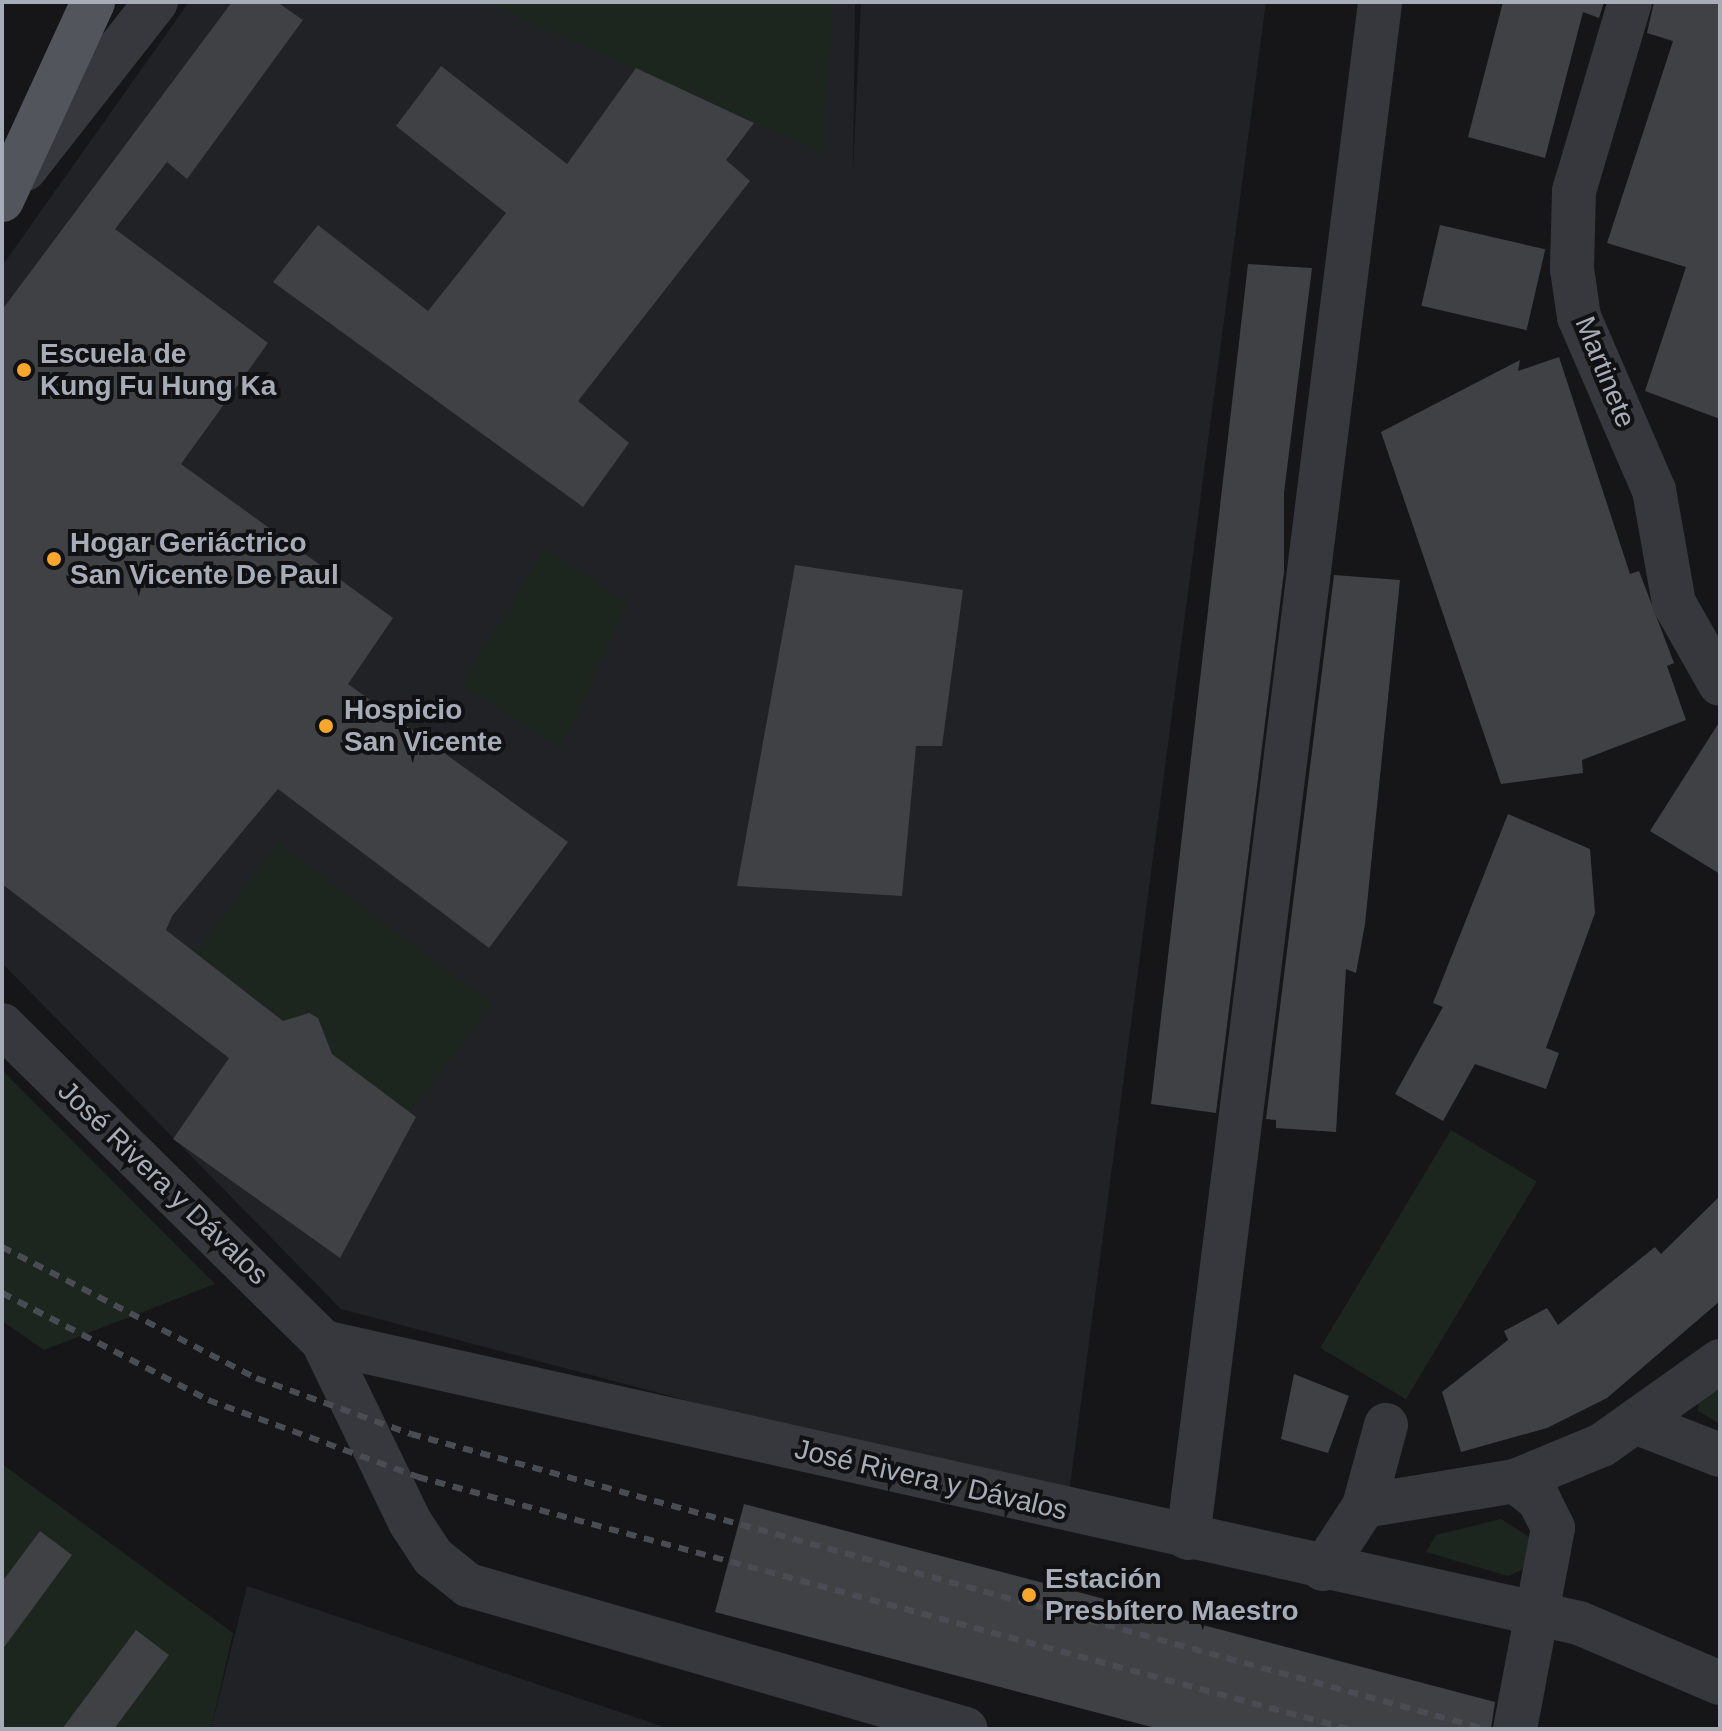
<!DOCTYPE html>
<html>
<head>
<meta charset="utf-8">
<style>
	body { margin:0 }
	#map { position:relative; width:1722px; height:1731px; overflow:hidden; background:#161618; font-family:Arial,sans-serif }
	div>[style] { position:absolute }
	.built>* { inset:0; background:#212225 }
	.green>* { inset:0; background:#1d261e; transform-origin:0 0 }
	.building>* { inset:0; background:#3f4145; transform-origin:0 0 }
	.minor>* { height:44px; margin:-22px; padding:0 22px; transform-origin:22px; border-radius:22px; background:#36383d }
	.major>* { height:44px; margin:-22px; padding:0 22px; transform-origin:22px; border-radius:22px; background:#52555c }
	.rail>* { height:6px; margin-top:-3px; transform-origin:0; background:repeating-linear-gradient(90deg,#494c52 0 10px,transparent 0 18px) }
	.dots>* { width:22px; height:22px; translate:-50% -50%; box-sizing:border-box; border:4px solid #111113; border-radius:50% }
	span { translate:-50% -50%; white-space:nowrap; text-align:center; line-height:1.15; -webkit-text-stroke:8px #111113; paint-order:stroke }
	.poi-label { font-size:28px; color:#a7adb8; font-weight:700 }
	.left { translate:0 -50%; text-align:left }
	.street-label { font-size:28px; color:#a7adb8 }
	.frame { position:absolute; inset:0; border:4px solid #a7adb8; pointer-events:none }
</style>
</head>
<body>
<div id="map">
	<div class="built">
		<i style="clip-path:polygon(189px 2px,855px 2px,853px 170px,861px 2px,1266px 2px,1068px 1501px,341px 1309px,2px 963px,2px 266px)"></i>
		<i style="clip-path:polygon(247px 1586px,670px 1729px,211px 1729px)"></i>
	</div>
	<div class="green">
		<i style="clip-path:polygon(485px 2px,832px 2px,823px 153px)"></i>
		<i style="clip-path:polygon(545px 548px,628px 604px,560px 748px,462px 684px)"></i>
		<i style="left:278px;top:843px;width:268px;height:138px;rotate:37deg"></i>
		<i style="clip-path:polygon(2px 1070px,215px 1284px,44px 1350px,2px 1321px)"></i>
		<i style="left:1451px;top:1130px;width:100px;height:254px;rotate:31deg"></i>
		<i style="clip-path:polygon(1720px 1378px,1720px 1424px,1698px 1411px,1699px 1397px)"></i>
		<i style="clip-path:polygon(2px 1464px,233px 1633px,211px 1729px,2px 1729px)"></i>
		<i style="clip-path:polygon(1501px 1519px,1529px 1537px,1532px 1561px,1520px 1571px,1508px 1576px,1426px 1552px,1436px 1535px)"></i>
	</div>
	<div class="building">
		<i style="clip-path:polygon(232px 2px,277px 2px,303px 20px,187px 179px,167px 162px,115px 229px,268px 343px,181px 464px,393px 618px,348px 684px,568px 842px,489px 948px,278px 789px,172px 916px,166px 930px,283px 1021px,309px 1013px,318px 1018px,332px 1054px,416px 1117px,340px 1258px,173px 1139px,229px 1058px,2px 884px,2px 310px)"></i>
		<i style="clip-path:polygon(1503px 2px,1604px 2px,1599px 18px,1583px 12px,1545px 158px,1468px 137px)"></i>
		<i style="clip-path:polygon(1654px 2px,1720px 2px,1720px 419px,1645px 391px,1686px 267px,1607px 243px,1673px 41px,1647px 33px)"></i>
		<i style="clip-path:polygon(441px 66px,567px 164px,636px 68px,754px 123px,726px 160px,750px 181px,578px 401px,629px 443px,583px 507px,273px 282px,318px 225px,428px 311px,506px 213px,396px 126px)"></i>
		<i style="left:1440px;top:225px;width:108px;height:83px;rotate:13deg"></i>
		<i style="clip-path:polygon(1248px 264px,1312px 268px,1284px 493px,1284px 572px,1216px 1113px,1151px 1104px)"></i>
		<i style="clip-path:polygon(1559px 357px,1630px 574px,1639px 571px,1674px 663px,1667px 666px,1686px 720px,1582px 760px,1583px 773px,1501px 784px,1381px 432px,1520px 360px,1518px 371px)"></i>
		<i style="clip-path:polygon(795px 565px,963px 590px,942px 746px,916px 746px,902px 896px,737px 886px)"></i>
		<i style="clip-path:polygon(1334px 575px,1400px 580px,1365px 924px,1356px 973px,1346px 969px,1336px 1132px,1276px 1128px,1276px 1120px,1266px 1119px)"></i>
		<i style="clip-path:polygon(1720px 721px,1720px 874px,1650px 831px)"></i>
		<i style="clip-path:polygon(1508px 814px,1590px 849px,1595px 913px,1546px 1048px,1559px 1053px,1546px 1089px,1475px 1064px,1443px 1121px,1395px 1094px,1443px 1007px,1433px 1003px)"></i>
		<i style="clip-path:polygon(1720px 1196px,1720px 1301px,1607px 1398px,1547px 1428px,1461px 1452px,1442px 1392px,1508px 1340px,1504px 1331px,1547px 1308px,1558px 1325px,1655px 1247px,1661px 1254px)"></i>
		<i style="clip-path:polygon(1294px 1374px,1349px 1396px,1328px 1453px,1281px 1439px)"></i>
		<i style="clip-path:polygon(744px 1504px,1495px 1702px,1491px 1729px,1159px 1729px,715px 1612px)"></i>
		<i style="clip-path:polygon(40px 1531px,72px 1555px,2px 1650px,2px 1582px)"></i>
		<i style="clip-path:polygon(136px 1630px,169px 1655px,114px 1729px,62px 1729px)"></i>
	</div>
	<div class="minor">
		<i style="left:1630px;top:2px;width:197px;rotate:106.5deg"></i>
		<i style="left:1574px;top:191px;width:78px;rotate:91.5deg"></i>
		<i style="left:1572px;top:269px;width:49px;rotate:81.7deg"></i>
		<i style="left:1579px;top:317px;width:189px;rotate:66.6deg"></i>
		<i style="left:1654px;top:490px;width:115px;rotate:80deg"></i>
		<i style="left:1674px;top:603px;width:93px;rotate:60.4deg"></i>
		<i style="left:25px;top:169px;width:212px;rotate:-51.9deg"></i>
		<i style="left:2px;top:1025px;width:451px;rotate:44.6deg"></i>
		<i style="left:323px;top:1342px;width:200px;rotate:64.2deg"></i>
		<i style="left:410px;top:1522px;width:42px;rotate:56.7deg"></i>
		<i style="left:433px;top:1557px;width:45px;rotate:38.7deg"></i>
		<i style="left:468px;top:1585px;width:518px;rotate:16.13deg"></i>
		<i style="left:323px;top:1342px;width:1287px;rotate:12.61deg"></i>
		<i style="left:1579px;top:1623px;width:153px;rotate:23.1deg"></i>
		<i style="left:1635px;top:1422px;width:91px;rotate:21.2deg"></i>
		<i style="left:1515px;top:1481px;width:31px;rotate:38deg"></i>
		<i style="left:1539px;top:1500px;width:31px;rotate:63deg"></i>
		<i style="left:1553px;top:1528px;width:205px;rotate:100.7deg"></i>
		<i style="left:1364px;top:1506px;width:153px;rotate:-9.4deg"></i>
		<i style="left:1515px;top:1481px;width:94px;rotate:-22.5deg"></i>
		<i style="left:1602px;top:1445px;width:145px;rotate:-35.4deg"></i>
		<i style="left:1188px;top:1538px;width:1548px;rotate:-82.87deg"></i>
		<i style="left:1323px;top:1569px;width:75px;rotate:-56.9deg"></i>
		<i style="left:1364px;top:1506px;width:84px;rotate:-74.8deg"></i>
	</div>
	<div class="major">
		<i style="left:2px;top:200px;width:218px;rotate:-65.3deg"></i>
	</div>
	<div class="rail">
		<i style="left:2px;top:1247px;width:286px;rotate:27.3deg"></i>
		<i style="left:256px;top:1378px;width:165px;rotate:19.9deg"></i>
		<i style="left:411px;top:1434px;width:1114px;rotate:15.36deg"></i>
		<i style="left:2px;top:1293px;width:232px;rotate:27.4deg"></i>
		<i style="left:208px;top:1400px;width:224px;rotate:20.1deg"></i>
		<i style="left:418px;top:1477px;width:964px;rotate:15.16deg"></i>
	</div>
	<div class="dots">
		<i style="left:24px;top:370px;background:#f7a72e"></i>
		<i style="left:54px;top:559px;background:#f7a72e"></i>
		<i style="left:326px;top:726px;background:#f7a72e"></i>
		<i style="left:1029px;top:1595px;background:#f7a72e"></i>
	</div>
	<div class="poi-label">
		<span class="left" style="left:40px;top:370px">Escuela de<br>Kung Fu Hung Ka</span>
		<span class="left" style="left:70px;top:559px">Hogar Geriáctrico<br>San Vicente De Paul</span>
		<span class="left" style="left:344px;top:726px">Hospicio<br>San Vicente</span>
		<span class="left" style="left:1045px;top:1595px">Estación<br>Presbítero Maestro</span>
	</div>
	<div class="street-label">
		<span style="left:1605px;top:372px;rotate:68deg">Martinete</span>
		<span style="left:163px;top:1183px;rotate:44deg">José Rivera y Dávalos</span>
		<span style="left:931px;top:1480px;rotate:13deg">José Rivera y Dávalos</span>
	</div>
	<div class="frame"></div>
</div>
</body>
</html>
